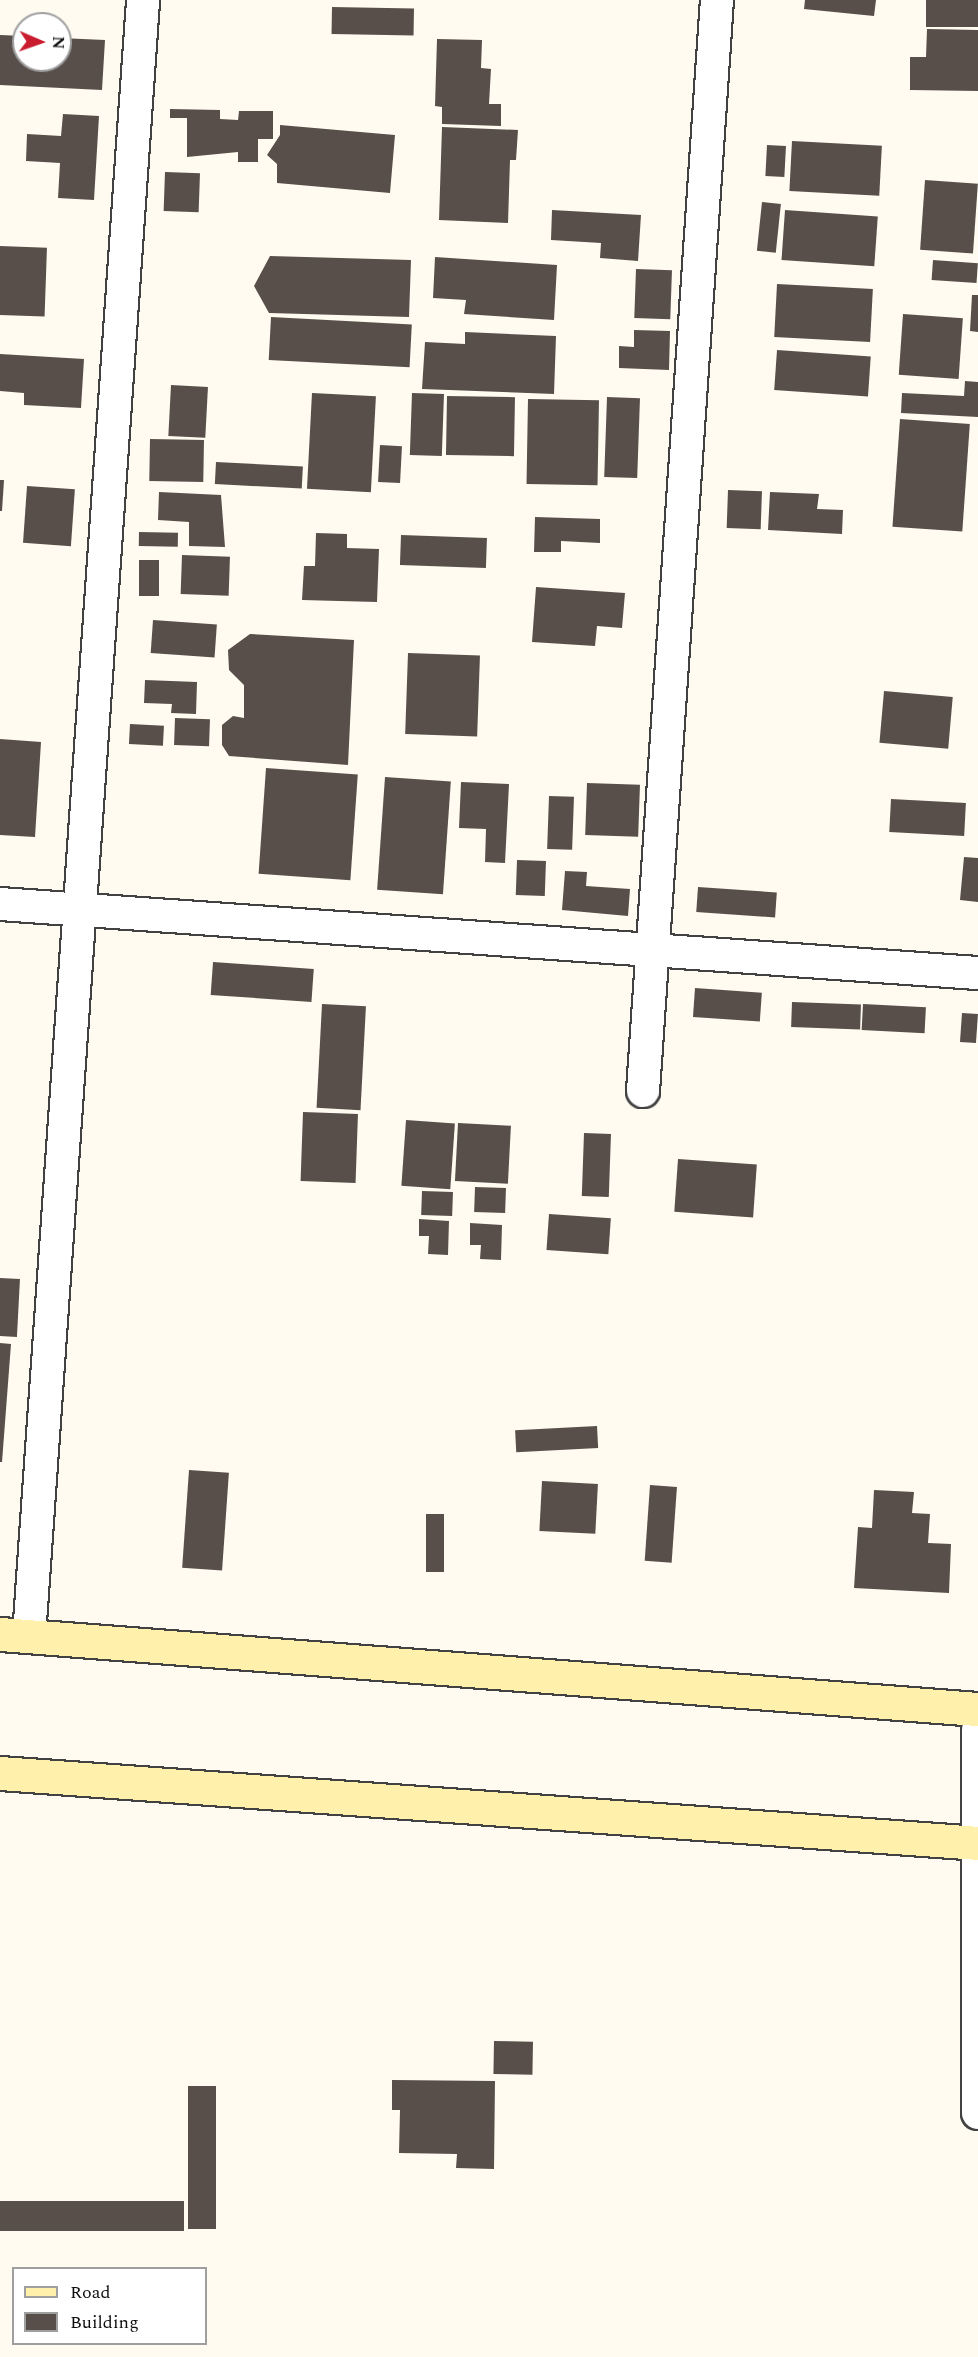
<!DOCTYPE html>
<html>
<head>
<meta charset="utf-8">
<style>
	body { margin:0 }
	#map { position:relative; width:978px; height:2357px; overflow:hidden; background:#fffbf1; font-family:Spectral,serif }
	div>[style] { position:absolute }
	.building>* { inset:0; background:#584f4a; transform-origin:0 0 }
	.roads { filter:drop-shadow(2px 0 #424242) drop-shadow(-2px 0 #424242) drop-shadow(0 2px #424242) drop-shadow(0 -2px #424242) }
	.minor>* { height:32px; margin:-16px; padding:0 16px; transform-origin:16px; border-radius:16px; background:#fff }
	.secondary>* { height:33px; margin:-16.5px; padding:0 16.5px; transform-origin:16.5px; border-radius:16.5px; background:#fff1ac }
	span { translate:-50% -50%; white-space:nowrap; text-align:center; line-height:1.15; -webkit-text-stroke:6px #fff; paint-order:stroke }
	.legend { position:absolute; left:12px; top:2267px; width:195px; height:78px; box-sizing:border-box; background:#fff; border:2px solid #9f9f9f; margin:0; padding:8px 10px; list-style:none; font-size:18px; color:#0f0f0f }
	.legend li { display:flex; align-items:center; gap:12px; height:30px }
	.legend b { width:30px; border:2px solid #9f9f9f }
	.north { position:absolute; left:12px; top:12px; width:60px; height:60px; box-sizing:border-box; background:#fff; border:2px solid #9f9f9f; border-radius:50%; rotate:92deg; font-size:16px; font-weight:700; line-height:24px; text-align:center; color:#0f0f0f }
	.north::after { content:''; display:block; margin:auto; width:21px; height:27px; background:#c91d2f; clip-path:polygon(50% 0,100% 100%,50% 72%,0 100%) }
</style>
</head>
<body>
<div id="map">
	<div class="building">
		<i style="clip-path:polygon(805px 0,876px 0,874px 16px,804px 9px)"></i>
		<i style="left:926px;top:0;width:52px;height:27px"></i>
		<i style="left:332px;top:7px;width:82px;height:27px;rotate:1deg"></i>
		<i style="clip-path:polygon(927px 29px,978px 30px,978px 91px,910px 90px,910px 57px,926px 57px)"></i>
		<i style="clip-path:polygon(0 35px,24px 36px,24px 60px,60px 60px,60px 38px,105px 40px,102px 90px,0 85px)"></i>
		<i style="clip-path:polygon(437px 39px,482px 40px,481px 68px,491px 69px,489px 104px,501px 104px,501px 126px,442px 124px,442px 107px,435px 106px)"></i>
		<i style="clip-path:polygon(170px 109px,220px 110px,220px 119px,238px 120px,239px 111px,273px 111px,273px 139px,258px 139px,258px 162px,238px 162px,238px 152px,187px 157px,187px 118px,170px 118px)"></i>
		<i style="clip-path:polygon(63px 114px,99px 116px,94px 200px,58px 198px,60px 163px,26px 161px,27px 134px,61px 136px)"></i>
		<i style="clip-path:polygon(280px 125px,395px 135px,390px 193px,277px 183px,277px 164px,267px 155px,280px 135px)"></i>
		<i style="clip-path:polygon(442px 127px,518px 130px,516px 160px,510px 160px,508px 223px,439px 220px)"></i>
		<i style="left:792px;top:141px;width:90px;height:50px;rotate:3deg"></i>
		<i style="left:767px;top:145px;width:19px;height:31px;rotate:3deg"></i>
		<i style="left:165px;top:172px;width:35px;height:39px;rotate:2deg"></i>
		<i style="left:925px;top:180px;width:53px;height:70px;rotate:4deg"></i>
		<i style="left:762px;top:202px;width:19px;height:49px;rotate:6deg"></i>
		<i style="clip-path:polygon(552px 210px,641px 215px,638px 261px,600px 258px,601px 243px,551px 240px)"></i>
		<i style="left:785px;top:210px;width:93px;height:50px;rotate:4deg"></i>
		<i style="left:0;top:246px;width:47px;height:69px;rotate:2deg"></i>
		<i style="clip-path:polygon(270px 256px,411px 260px,409px 317px,269px 313px,254px 286px)"></i>
		<i style="clip-path:polygon(435px 257px,557px 265px,554px 320px,464px 314px,466px 300px,433px 298px)"></i>
		<i style="left:933px;top:260px;width:45px;height:20px;rotate:4deg"></i>
		<i style="left:636px;top:269px;width:36px;height:49px;rotate:2deg"></i>
		<i style="left:777px;top:284px;width:96px;height:53px;rotate:3deg"></i>
		<i style="clip-path:polygon(972px 295px,978px 295px,978px 332px,970px 331px)"></i>
		<i style="left:903px;top:314px;width:60px;height:61px;rotate:4deg"></i>
		<i style="left:271px;top:317px;width:141px;height:43px;rotate:3deg"></i>
		<i style="clip-path:polygon(634px 330px,670px 331px,669px 370px,619px 368px,619px 346px,634px 347px)"></i>
		<i style="clip-path:polygon(465px 332px,556px 336px,554px 394px,422px 389px,425px 342px,465px 344px)"></i>
		<i style="left:777px;top:350px;width:94px;height:40px;rotate:4deg"></i>
		<i style="clip-path:polygon(0 354px,84px 359px,81px 408px,24px 405px,24px 393px,0 391px)"></i>
		<i style="clip-path:polygon(965px 381px,978px 382px,978px 417px,901px 413px,902px 393px,964px 396px)"></i>
		<i style="left:171px;top:385px;width:37px;height:51px;rotate:3deg"></i>
		<i style="left:312px;top:393px;width:64px;height:96px;rotate:3deg"></i>
		<i style="left:412px;top:393px;width:32px;height:62px;rotate:2deg"></i>
		<i style="left:447px;top:396px;width:68px;height:59px;rotate:1deg"></i>
		<i style="left:607px;top:397px;width:33px;height:80px;rotate:2deg"></i>
		<i style="left:528px;top:399px;width:71px;height:85px;rotate:1deg"></i>
		<i style="left:900px;top:419px;width:70px;height:108px;rotate:4deg"></i>
		<i style="left:150px;top:439px;width:54px;height:42px;rotate:1deg"></i>
		<i style="left:380px;top:445px;width:22px;height:37px;rotate:3deg"></i>
		<i style="left:216px;top:462px;width:87px;height:22px;rotate:3deg"></i>
		<i style="clip-path:polygon(0 480px,4px 480px,2px 511px,0 511px)"></i>
		<i style="left:27px;top:486px;width:48px;height:57px;rotate:4deg"></i>
		<i style="left:728px;top:490px;width:34px;height:38px;rotate:2deg"></i>
		<i style="clip-path:polygon(159px 492px,221px 495px,225px 547px,189px 546px,189px 522px,158px 520px)"></i>
		<i style="clip-path:polygon(770px 492px,819px 494px,817px 509px,843px 510px,842px 534px,768px 530px)"></i>
		<i style="clip-path:polygon(535px 517px,600px 519px,600px 543px,561px 541px,561px 552px,534px 552px)"></i>
		<i style="left:139px;top:532px;width:39px;height:14px;rotate:1deg"></i>
		<i style="clip-path:polygon(316px 533px,347px 534px,347px 548px,379px 549px,377px 602px,302px 600px,304px 566px,315px 566px)"></i>
		<i style="left:401px;top:535px;width:86px;height:30px;rotate:2deg"></i>
		<i style="left:182px;top:555px;width:48px;height:39px;rotate:2deg"></i>
		<i style="left:139px;top:560px;width:20px;height:36px"></i>
		<i style="clip-path:polygon(536px 587px,625px 593px,622px 628px,597px 626px,595px 646px,532px 642px)"></i>
		<i style="left:153px;top:620px;width:64px;height:33px;rotate:4deg"></i>
		<i style="clip-path:polygon(250px 634px,354px 640px,348px 765px,229px 756px,222px 745px,222px 725px,233px 716px,244px 718px,244px 685px,229px 670px,228px 650px)"></i>
		<i style="left:408px;top:653px;width:72px;height:81px;rotate:2deg"></i>
		<i style="clip-path:polygon(145px 680px,197px 682px,196px 714px,171px 713px,172px 704px,144px 703px)"></i>
		<i style="left:884px;top:691px;width:69px;height:52px;rotate:5deg"></i>
		<i style="left:175px;top:718px;width:35px;height:27px;rotate:2deg"></i>
		<i style="left:130px;top:724px;width:34px;height:20px;rotate:3deg"></i>
		<i style="clip-path:polygon(0 739px,41px 742px,35px 837px,0 835px)"></i>
		<i style="left:266px;top:768px;width:92px;height:106px;rotate:4deg"></i>
		<i style="left:385px;top:777px;width:66px;height:113px;rotate:4deg"></i>
		<i style="clip-path:polygon(461px 782px,509px 784px,505px 863px,485px 862px,486px 829px,459px 828px)"></i>
		<i style="left:587px;top:783px;width:53px;height:52px;rotate:2deg"></i>
		<i style="left:549px;top:796px;width:25px;height:53px;rotate:2deg"></i>
		<i style="left:891px;top:799px;width:75px;height:33px;rotate:3deg"></i>
		<i style="clip-path:polygon(964px 857px,978px 858px,978px 902px,960px 900px)"></i>
		<i style="left:517px;top:860px;width:29px;height:35px;rotate:2deg"></i>
		<i style="clip-path:polygon(565px 871px,587px 872px,586px 886px,630px 889px,628px 916px,562px 910px)"></i>
		<i style="left:698px;top:887px;width:79px;height:25px;rotate:4deg"></i>
		<i style="left:213px;top:962px;width:101px;height:33px;rotate:4deg"></i>
		<i style="left:695px;top:988px;width:67px;height:29px;rotate:4deg"></i>
		<i style="left:792px;top:1002px;width:69px;height:25px;rotate:2deg"></i>
		<i style="left:322px;top:1004px;width:44px;height:104px;rotate:3deg"></i>
		<i style="left:863px;top:1004px;width:63px;height:26px;rotate:3deg"></i>
		<i style="left:962px;top:1013px;width:16px;height:29px;rotate:4deg"></i>
		<i style="left:303px;top:1112px;width:55px;height:69px;rotate:2deg"></i>
		<i style="left:406px;top:1120px;width:49px;height:66px;rotate:4deg"></i>
		<i style="left:458px;top:1123px;width:53px;height:58px;rotate:3deg"></i>
		<i style="left:584px;top:1133px;width:27px;height:63px;rotate:2deg"></i>
		<i style="left:678px;top:1159px;width:79px;height:53px;rotate:4deg"></i>
		<i style="left:475px;top:1187px;width:31px;height:25px;rotate:2deg"></i>
		<i style="left:422px;top:1191px;width:31px;height:24px;rotate:2deg"></i>
		<i style="left:549px;top:1214px;width:62px;height:36px;rotate:4deg"></i>
		<i style="clip-path:polygon(419px 1219px,449px 1221px,448px 1255px,428px 1254px,429px 1236px,419px 1236px)"></i>
		<i style="clip-path:polygon(470px 1223px,502px 1225px,501px 1260px,480px 1259px,481px 1245px,470px 1245px)"></i>
		<i style="left:0;top:1278px;width:20px;height:58px;rotate:3deg"></i>
		<i style="clip-path:polygon(0 1343px,11px 1344px,2px 1462px,0 1462px)"></i>
		<i style="left:597px;top:1426px;width:22px;height:82px;rotate:87deg"></i>
		<i style="left:189px;top:1470px;width:40px;height:98px;rotate:4deg"></i>
		<i style="left:542px;top:1481px;width:56px;height:50px;rotate:3deg"></i>
		<i style="left:650px;top:1485px;width:27px;height:76px;rotate:4deg"></i>
		<i style="clip-path:polygon(874px 1490px,914px 1492px,912px 1513px,930px 1514px,928px 1543px,951px 1544px,949px 1593px,854px 1588px,858px 1527px,872px 1528px)"></i>
		<i style="left:426px;top:1514px;width:18px;height:58px"></i>
		<i style="left:494px;top:2041px;width:39px;height:33px;rotate:1deg"></i>
		<i style="clip-path:polygon(392px 2080px,495px 2081px,494px 2169px,456px 2168px,457px 2154px,399px 2153px,400px 2110px,392px 2110px)"></i>
		<i style="left:188px;top:2086px;width:28px;height:143px"></i>
		<i style="left:0;top:2201px;width:184px;height:30px"></i>
	</div>
	<div class="roads">
		<div class="minor">
			<i style="left:0;top:904px;width:980px;rotate:4.04deg"></i>
			<i style="left:643px;top:1091px;width:1094px;rotate:-86.12deg"></i>
			<i style="left:29px;top:1636px;width:1640px;rotate:-86.01deg"></i>
			<i style="left:978px;top:1730px;width:383px;rotate:90deg"></i>
		</div>
		<div class="secondary">
			<i style="left:0;top:1634px;width:981px;rotate:4.39deg"></i>
			<i style="left:0;top:1773px;width:981px;rotate:4.09deg"></i>
		</div>
	</div>
	<ul class="legend">
	<li><b style="height:8px;background:#fff1ac"></b>Road</li>
	<li><b style="height:16px;background:#584f4a"></b>Building</li>
	</ul>
	<div class="north">N</div>
</div>
</body>
</html>
